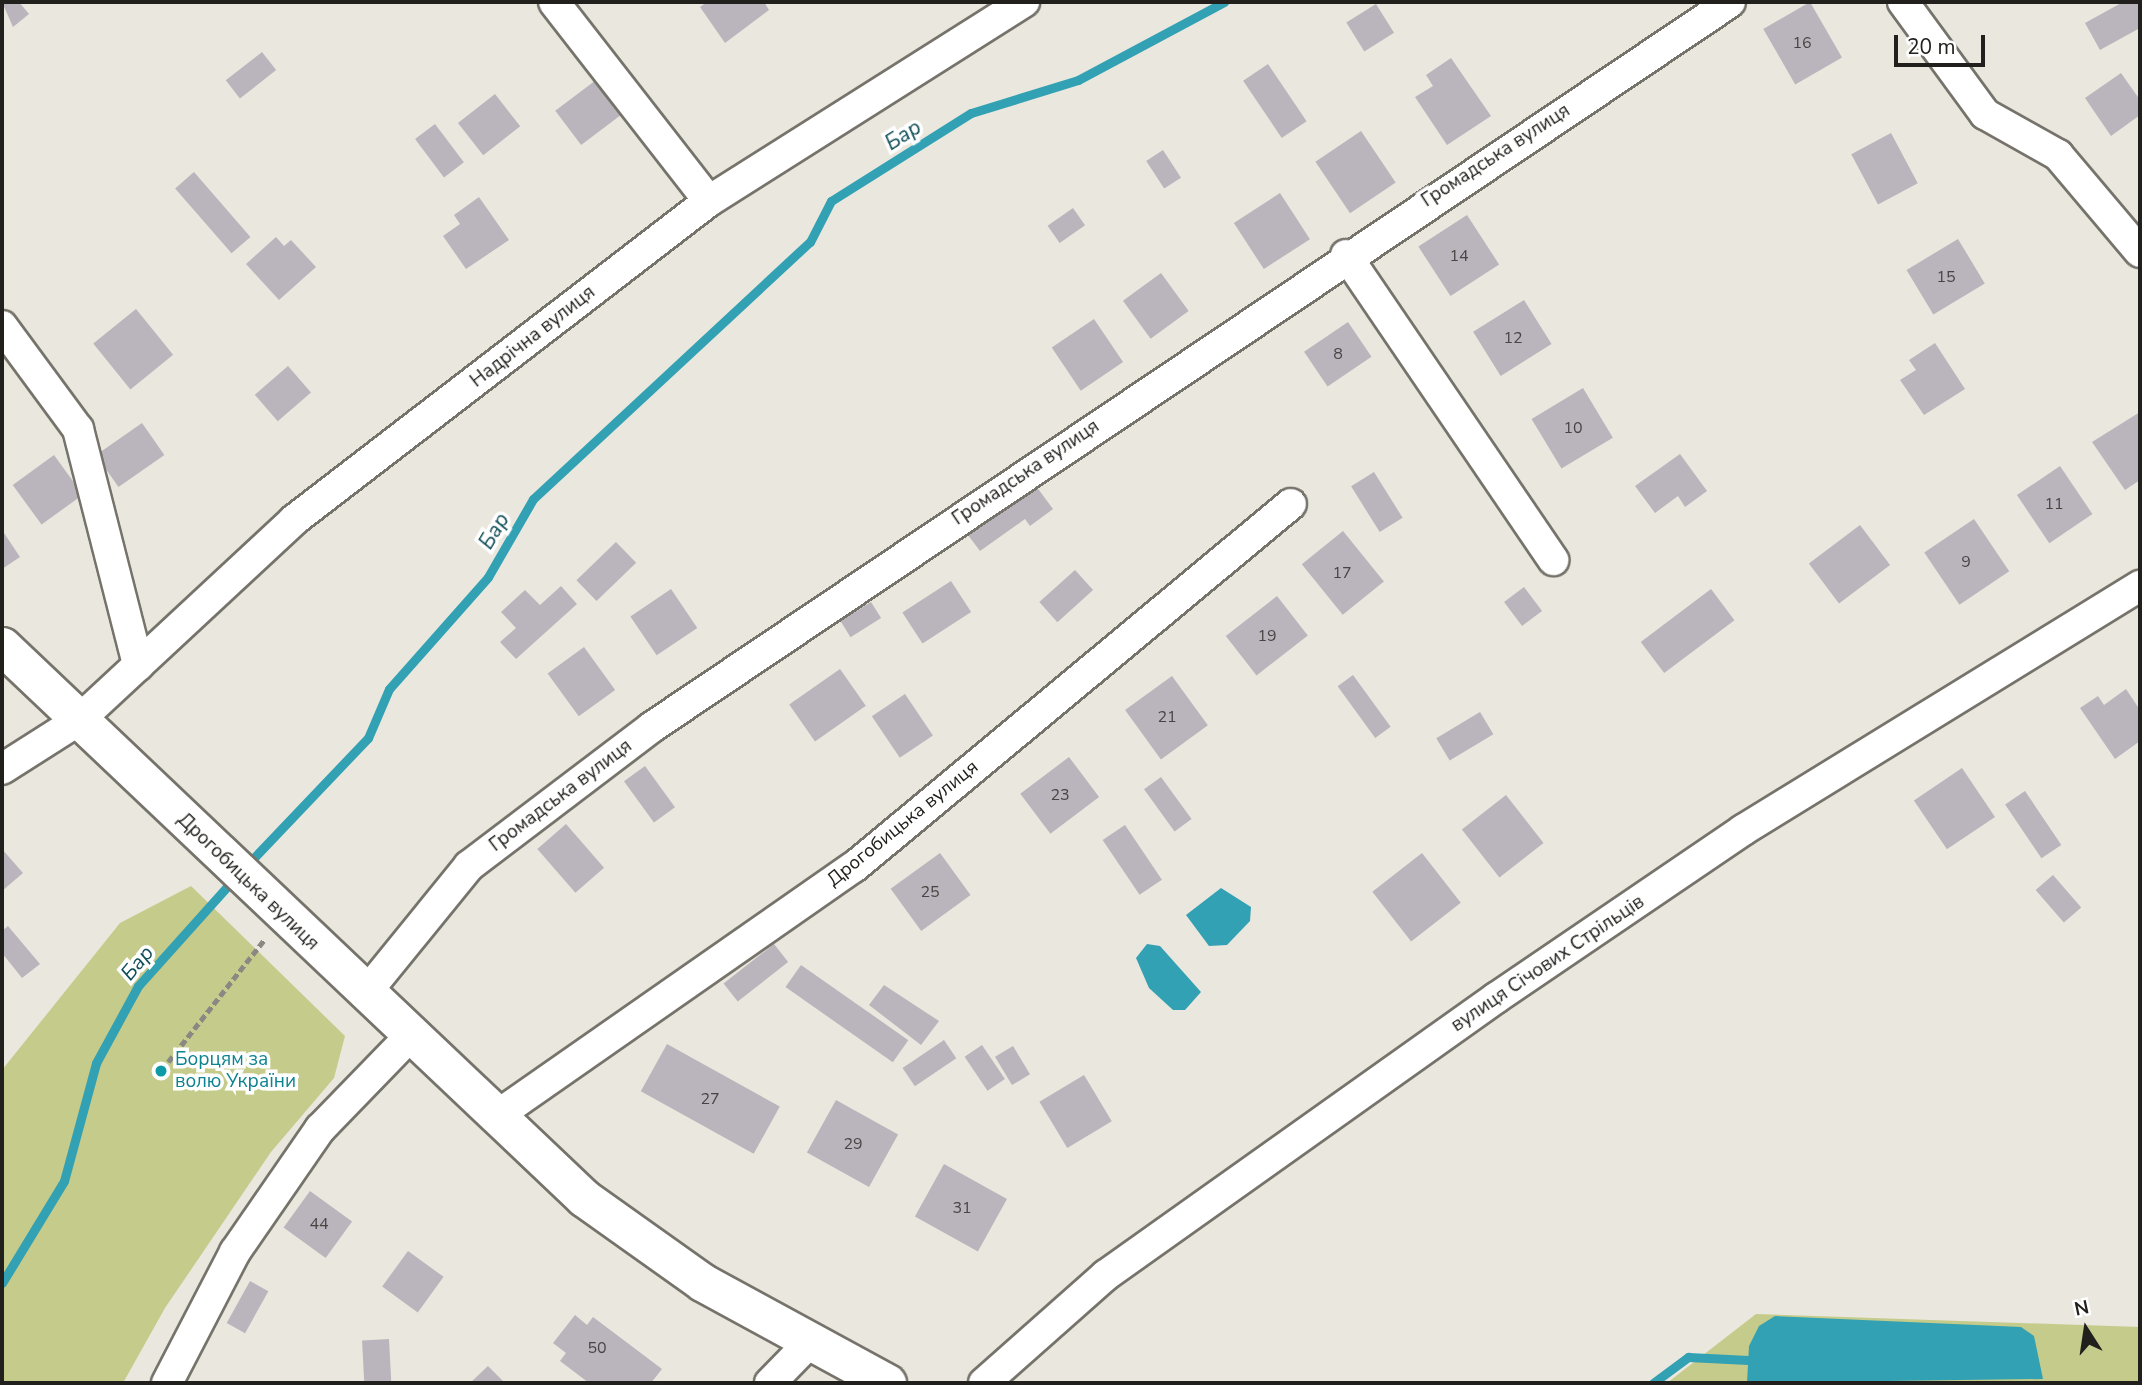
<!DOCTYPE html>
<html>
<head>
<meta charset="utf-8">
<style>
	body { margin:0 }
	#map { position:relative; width:2142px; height:1385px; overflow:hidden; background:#eae7de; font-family:"Nunito Sans",sans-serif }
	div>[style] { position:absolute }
	.green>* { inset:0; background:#c5cb8a }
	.water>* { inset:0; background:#31a1b3 }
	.stream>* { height:9px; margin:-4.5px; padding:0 4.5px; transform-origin:4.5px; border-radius:4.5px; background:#31a1b3 }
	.building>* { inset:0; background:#bab5bc; transform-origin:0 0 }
	.path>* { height:4.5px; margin-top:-2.25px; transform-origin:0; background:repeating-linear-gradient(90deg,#8a8882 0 7px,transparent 0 10.5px) }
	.roads { filter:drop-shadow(2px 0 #76736b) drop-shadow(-2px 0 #76736b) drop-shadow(0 2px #76736b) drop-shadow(0 -2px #76736b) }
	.minor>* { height:30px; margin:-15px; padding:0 15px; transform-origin:15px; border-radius:15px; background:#fff }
	.major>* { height:37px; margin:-18.5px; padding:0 18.5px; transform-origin:18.5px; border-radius:18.5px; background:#fff }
	.dots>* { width:19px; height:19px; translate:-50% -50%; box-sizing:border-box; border:4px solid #fff; border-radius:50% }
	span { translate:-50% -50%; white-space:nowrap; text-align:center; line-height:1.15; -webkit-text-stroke:7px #fff; paint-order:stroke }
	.number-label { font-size:16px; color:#474544 }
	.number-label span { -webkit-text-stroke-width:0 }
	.street-label { font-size:19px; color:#21201c }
	.culture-label { font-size:19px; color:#0d838f }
	.left { translate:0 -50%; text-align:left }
	.water-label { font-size:21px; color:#0f4e58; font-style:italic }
	.frame { position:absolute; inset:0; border:4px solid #21201c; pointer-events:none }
	.north { position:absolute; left:2051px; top:1294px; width:70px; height:70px; -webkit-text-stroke:5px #fff; paint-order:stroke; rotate:348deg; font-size:19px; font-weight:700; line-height:28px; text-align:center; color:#21201c }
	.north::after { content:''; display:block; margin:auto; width:24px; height:32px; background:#21201c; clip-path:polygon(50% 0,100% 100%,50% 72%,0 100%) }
	.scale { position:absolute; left:1894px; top:35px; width:91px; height:32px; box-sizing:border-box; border:4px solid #21201c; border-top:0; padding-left:9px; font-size:21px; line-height:24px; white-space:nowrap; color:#21201c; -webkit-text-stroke:5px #fff; paint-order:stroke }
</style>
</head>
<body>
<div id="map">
	<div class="green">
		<i style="clip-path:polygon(191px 886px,345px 1036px,334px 1078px,271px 1152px,165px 1308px,123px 1383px,2px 1383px,2px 1070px,120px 923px)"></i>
		<i style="clip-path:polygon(1756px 1314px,2140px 1327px,2140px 1383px,1667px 1383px)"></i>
	</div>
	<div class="water">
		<i style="clip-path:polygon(1221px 888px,1251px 907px,1250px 921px,1227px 945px,1209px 946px,1186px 915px)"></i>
		<i style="clip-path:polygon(1147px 944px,1160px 946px,1201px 992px,1185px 1010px,1173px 1010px,1149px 988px,1136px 958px)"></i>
		<i style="clip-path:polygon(1775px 1316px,2021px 1327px,2034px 1336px,2043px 1379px,1747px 1383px,1749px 1346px,1759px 1326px)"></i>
	</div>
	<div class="stream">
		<i style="left:246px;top:866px;width:177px;rotate:-46.4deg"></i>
		<i style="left:368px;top:738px;width:53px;rotate:-66.8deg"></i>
		<i style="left:389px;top:689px;width:149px;rotate:-48.5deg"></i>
		<i style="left:488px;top:577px;width:90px;rotate:-60deg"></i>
		<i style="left:533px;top:499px;width:378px;rotate:-42.9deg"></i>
		<i style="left:810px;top:242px;width:46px;rotate:-62.9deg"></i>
		<i style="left:831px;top:201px;width:165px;rotate:-32.2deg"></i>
		<i style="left:971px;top:113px;width:112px;rotate:-17.1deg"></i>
		<i style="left:1078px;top:80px;width:166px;rotate:-28.1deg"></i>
		<i style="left:2px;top:1283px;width:119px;rotate:-58.7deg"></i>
		<i style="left:64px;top:1181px;width:122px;rotate:-74.8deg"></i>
		<i style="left:96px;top:1063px;width:88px;rotate:-61.4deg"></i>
		<i style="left:138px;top:986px;width:144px;rotate:-48.1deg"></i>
		<i style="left:1653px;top:1383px;width:44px;rotate:-36.6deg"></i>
		<i style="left:1688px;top:1357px;width:60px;rotate:2.9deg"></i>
	</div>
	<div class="building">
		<i style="clip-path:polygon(2px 2px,19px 2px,29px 14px,13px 27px)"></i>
		<i style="clip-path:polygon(707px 2px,764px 2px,769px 10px,725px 43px,700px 7px)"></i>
		<i style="left:1810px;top:2px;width:64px;height:54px;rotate:60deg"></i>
		<i style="clip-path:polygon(2123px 2px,2140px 2px,2140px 28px,2100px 50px,2085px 23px)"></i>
		<i style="left:1376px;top:4px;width:34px;height:35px;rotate:58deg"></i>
		<i style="left:262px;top:52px;width:23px;height:46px;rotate:52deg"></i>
		<i style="clip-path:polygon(1451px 58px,1491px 116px,1447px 145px,1415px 97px,1433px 86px,1426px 75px)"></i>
		<i style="left:1268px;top:64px;width:69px;height:30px;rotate:56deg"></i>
		<i style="clip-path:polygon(2121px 73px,2140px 100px,2140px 115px,2111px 136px,2085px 98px)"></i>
		<i style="left:600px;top:77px;width:43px;height:56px;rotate:53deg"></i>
		<i style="left:495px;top:94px;width:41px;height:47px;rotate:52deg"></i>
		<i style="left:435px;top:124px;width:48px;height:25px;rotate:53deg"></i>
		<i style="left:1361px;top:131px;width:62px;height:55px;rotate:56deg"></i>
		<i style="left:1891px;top:133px;width:57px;height:45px;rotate:62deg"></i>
		<i style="left:1163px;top:150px;width:33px;height:20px;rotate:57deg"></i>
		<i style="left:194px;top:172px;width:86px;height:25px;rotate:49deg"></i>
		<i style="left:1280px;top:193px;width:55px;height:55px;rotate:57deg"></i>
		<i style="clip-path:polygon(479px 197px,509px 240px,466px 269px,443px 236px,460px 224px,454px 215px)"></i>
		<i style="left:1073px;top:208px;width:21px;height:31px;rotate:55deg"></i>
		<i style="left:1467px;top:215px;width:59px;height:58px;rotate:57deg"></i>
		<i style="clip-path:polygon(276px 237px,284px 246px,291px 240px,316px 267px,279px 300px,246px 264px)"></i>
		<i style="left:1958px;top:239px;width:52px;height:60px;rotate:59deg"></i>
		<i style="left:1161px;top:273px;width:47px;height:47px;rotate:54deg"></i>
		<i style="left:1524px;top:300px;width:52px;height:60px;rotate:58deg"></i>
		<i style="left:136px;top:309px;width:59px;height:55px;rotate:51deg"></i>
		<i style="left:1094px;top:319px;width:52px;height:51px;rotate:56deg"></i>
		<i style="left:1348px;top:322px;width:42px;height:53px;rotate:56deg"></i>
		<i style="clip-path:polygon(1935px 343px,1965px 389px,1924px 415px,1900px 380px,1916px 370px,1909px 360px)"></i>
		<i style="left:288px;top:366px;width:35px;height:44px;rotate:49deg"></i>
		<i style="left:1583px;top:388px;width:58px;height:60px;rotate:59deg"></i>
		<i style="clip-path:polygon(2140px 412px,2140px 480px,2125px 490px,2092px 442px)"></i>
		<i style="left:142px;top:423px;width:39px;height:56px;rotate:55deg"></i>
		<i style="clip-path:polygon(1680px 454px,1707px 491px,1685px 507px,1678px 496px,1655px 513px,1635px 486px)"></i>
		<i style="left:54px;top:455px;width:49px;height:51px;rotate:54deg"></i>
		<i style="left:2060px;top:466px;width:58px;height:52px;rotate:56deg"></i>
		<i style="left:1374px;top:472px;width:54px;height:27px;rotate:58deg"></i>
		<i style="clip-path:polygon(1036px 486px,1053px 509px,1030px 526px,1025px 519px,980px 551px,968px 535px)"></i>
		<i style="left:1974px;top:519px;width:63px;height:60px;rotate:56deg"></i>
		<i style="left:1860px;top:525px;width:50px;height:64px;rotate:53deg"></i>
		<i style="clip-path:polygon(2px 530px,20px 557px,2px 569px)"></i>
		<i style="left:1343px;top:531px;width:65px;height:53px;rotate:51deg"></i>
		<i style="left:616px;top:542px;width:29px;height:55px;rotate:46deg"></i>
		<i style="left:1075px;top:570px;width:27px;height:48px;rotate:48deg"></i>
		<i style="left:951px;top:581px;width:37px;height:58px;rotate:57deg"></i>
		<i style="clip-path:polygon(561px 586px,577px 604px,516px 659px,500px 642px,516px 628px,501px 612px,525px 590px,540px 605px)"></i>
		<i style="left:1524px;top:587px;width:30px;height:25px;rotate:53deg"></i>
		<i style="left:671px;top:589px;width:47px;height:49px;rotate:56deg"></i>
		<i style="left:1711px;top:589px;width:39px;height:88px;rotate:53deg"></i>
		<i style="left:1277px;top:596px;width:50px;height:65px;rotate:52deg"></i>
		<i style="left:871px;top:602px;width:19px;height:36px;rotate:58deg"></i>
		<i style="left:584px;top:647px;width:53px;height:45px;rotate:54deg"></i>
		<i style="left:840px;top:669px;width:45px;height:62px;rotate:55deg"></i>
		<i style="left:1353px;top:675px;width:64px;height:19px;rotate:54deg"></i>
		<i style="left:1172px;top:676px;width:61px;height:58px;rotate:54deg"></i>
		<i style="clip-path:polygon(2126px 689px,2140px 710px,2140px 741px,2115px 759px,2080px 708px,2098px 696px,2104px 705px)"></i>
		<i style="left:905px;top:694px;width:50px;height:40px;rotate:56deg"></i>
		<i style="left:1480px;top:712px;width:26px;height:51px;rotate:59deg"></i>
		<i style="left:1069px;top:757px;width:50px;height:61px;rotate:53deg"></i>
		<i style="left:645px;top:766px;width:51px;height:26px;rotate:54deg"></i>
		<i style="left:1962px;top:768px;width:59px;height:58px;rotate:56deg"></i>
		<i style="left:1161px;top:777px;width:52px;height:21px;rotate:54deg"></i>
		<i style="left:2025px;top:791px;width:65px;height:24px;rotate:56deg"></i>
		<i style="left:1506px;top:795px;width:61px;height:56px;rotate:52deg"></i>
		<i style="left:566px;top:824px;width:58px;height:38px;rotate:49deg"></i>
		<i style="left:1125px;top:825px;width:66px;height:27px;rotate:56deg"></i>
		<i style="clip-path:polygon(2px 849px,23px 873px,2px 891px)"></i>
		<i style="left:940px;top:853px;width:52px;height:61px;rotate:54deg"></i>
		<i style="left:1422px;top:853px;width:63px;height:63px;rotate:52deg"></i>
		<i style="left:2053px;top:875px;width:43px;height:23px;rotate:49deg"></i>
		<i style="clip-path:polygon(8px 926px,40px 964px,22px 978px,2px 953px,2px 931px)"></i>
		<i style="left:774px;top:944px;width:23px;height:64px;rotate:52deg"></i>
		<i style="left:801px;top:965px;width:131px;height:27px;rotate:35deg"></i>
		<i style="clip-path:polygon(884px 985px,939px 1021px,921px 1045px,869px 1005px)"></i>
		<i style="left:944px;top:1040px;width:22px;height:50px;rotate:56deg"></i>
		<i style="left:667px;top:1044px;width:129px;height:54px;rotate:29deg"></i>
		<i style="left:982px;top:1045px;width:41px;height:21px;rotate:56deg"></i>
		<i style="left:1013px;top:1046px;width:33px;height:21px;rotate:59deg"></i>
		<i style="left:1084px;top:1075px;width:54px;height:52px;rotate:59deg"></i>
		<i style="left:836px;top:1100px;width:71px;height:60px;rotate:29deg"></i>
		<i style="left:944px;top:1164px;width:72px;height:60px;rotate:29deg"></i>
		<i style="left:310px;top:1191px;width:52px;height:45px;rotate:36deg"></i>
		<i style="left:408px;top:1251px;width:44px;height:44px;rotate:36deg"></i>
		<i style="left:250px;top:1281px;width:21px;height:48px;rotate:29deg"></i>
		<i style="clip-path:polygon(575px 1315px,587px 1325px,593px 1317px,662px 1369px,651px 1383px,589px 1383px,560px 1361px,566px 1353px,553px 1343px)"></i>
		<i style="left:389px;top:1339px;width:44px;height:27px;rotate:87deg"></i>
		<i style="clip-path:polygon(488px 1366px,505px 1383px,470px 1383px)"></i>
	</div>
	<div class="path">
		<i style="left:168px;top:1062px;width:155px;rotate:-51.8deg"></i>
	</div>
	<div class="roads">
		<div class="minor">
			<i style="left:554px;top:2px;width:252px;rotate:52.1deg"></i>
			<i style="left:1903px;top:2px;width:139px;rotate:53.8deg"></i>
			<i style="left:1985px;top:114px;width:84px;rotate:29.3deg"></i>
			<i style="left:2058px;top:155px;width:127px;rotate:49.8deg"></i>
			<i style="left:1346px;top:255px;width:369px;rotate:55.8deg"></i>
			<i style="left:2px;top:326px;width:128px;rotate:53.6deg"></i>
			<i style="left:78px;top:429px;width:244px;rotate:75.7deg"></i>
			<i style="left:2px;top:769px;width:91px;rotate:-32.5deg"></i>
			<i style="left:79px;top:720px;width:294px;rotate:-42.9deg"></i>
			<i style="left:294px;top:520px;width:523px;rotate:-37.55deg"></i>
			<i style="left:709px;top:201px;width:373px;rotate:-32.3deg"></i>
			<i style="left:365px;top:994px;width:165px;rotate:-50.9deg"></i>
			<i style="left:469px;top:866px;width:230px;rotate:-37.2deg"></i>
			<i style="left:652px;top:727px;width:1299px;rotate:-33.92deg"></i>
			<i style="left:495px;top:1117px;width:437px;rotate:-34.9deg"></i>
			<i style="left:854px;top:867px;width:568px;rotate:-39.72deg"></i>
			<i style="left:167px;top:1383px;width:148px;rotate:-62.6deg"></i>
			<i style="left:235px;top:1252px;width:150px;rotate:-55.4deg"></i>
			<i style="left:320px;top:1129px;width:128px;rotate:-45.9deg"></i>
			<i style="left:770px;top:1383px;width:54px;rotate:-45.7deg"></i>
			<i style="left:984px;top:1383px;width:163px;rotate:-41.5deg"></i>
			<i style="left:1106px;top:1275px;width:478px;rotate:-35.4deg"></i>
			<i style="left:1496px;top:998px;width:299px;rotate:-34.2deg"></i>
			<i style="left:1743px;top:830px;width:466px;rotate:-31.6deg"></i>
		</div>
		<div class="major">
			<i style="left:2px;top:646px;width:802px;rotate:43.48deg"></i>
			<i style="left:584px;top:1198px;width:145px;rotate:35.4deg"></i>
			<i style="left:702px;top:1282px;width:211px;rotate:28.6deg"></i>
		</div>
	</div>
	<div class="dots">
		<i style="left:161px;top:1071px;background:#0f9aa8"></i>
	</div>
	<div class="number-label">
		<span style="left:1802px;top:43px">16</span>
		<span style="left:1459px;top:256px">14</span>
		<span style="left:1946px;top:277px">15</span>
		<span style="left:1513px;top:338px">12</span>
		<span style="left:1338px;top:354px">8</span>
		<span style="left:1573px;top:428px">10</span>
		<span style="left:2054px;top:504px">11</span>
		<span style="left:1966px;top:562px">9</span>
		<span style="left:1342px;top:573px">17</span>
		<span style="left:1267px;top:636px">19</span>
		<span style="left:1167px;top:717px">21</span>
		<span style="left:1060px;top:795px">23</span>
		<span style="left:930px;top:892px">25</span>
		<span style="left:710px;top:1099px">27</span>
		<span style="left:853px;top:1144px">29</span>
		<span style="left:962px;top:1208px">31</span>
		<span style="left:319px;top:1224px">44</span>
		<span style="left:597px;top:1348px">50</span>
	</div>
	<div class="street-label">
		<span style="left:1496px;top:156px;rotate:-33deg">Громадська вулиця</span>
		<span style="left:533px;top:337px;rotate:-38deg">Надрічна вулиця</span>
		<span style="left:1026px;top:473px;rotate:-34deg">Громадська вулиця</span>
		<span style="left:561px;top:796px;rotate:-37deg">Громадська вулиця</span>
		<span style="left:903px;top:824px;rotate:-39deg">Дрогобицька вулиця</span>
		<span style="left:248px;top:882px;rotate:44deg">Дрогобицька вулиця</span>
		<span style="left:1548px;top:964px;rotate:-34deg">вулиця Січових Стрільців</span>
	</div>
	<div class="culture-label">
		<span class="left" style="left:175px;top:1071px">Борцям за<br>волю України</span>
	</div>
	<div class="water-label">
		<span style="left:903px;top:135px;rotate:-32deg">Бар</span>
		<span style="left:494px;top:531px;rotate:-59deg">Бар</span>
		<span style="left:137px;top:963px;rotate:-50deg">Бар</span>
	</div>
	<div class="frame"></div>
	<div class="north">N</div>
	<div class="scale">20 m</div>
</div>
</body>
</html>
